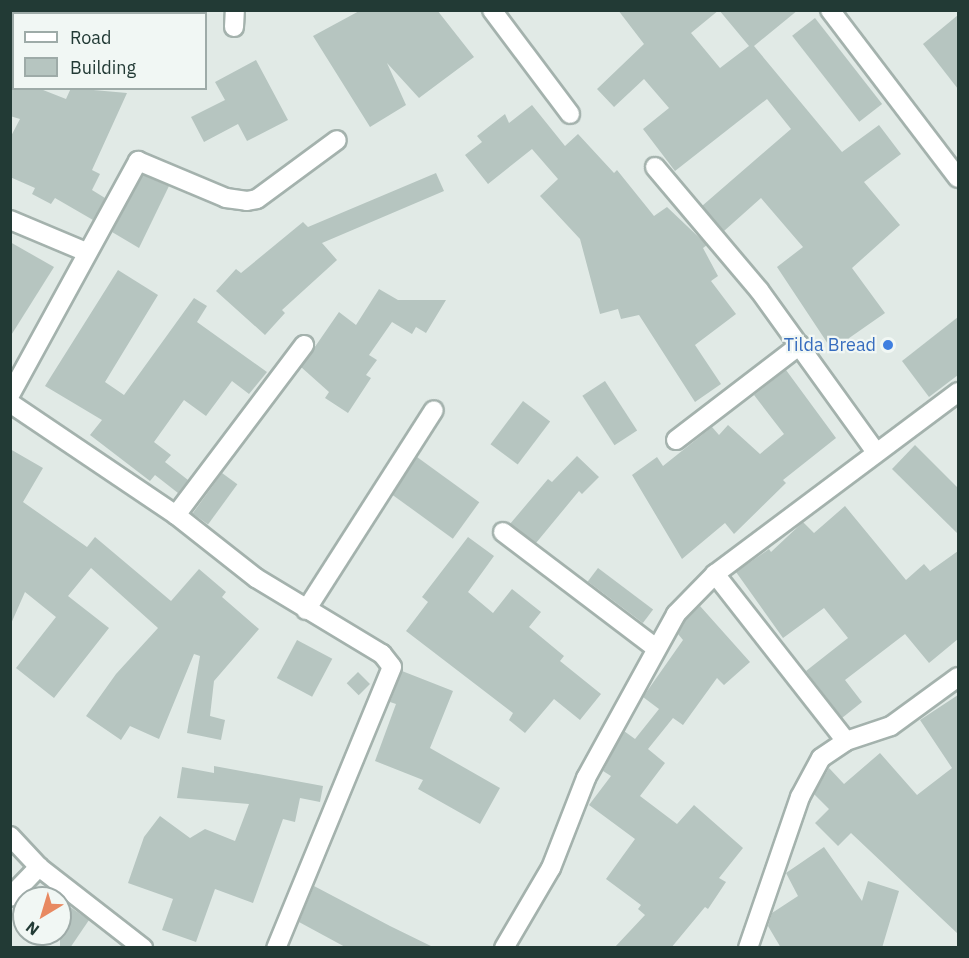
<!DOCTYPE html>
<html>
<head>
<meta charset="utf-8">
<style>
	body { margin:0 }
	#map { position:relative; width:969px; height:958px; overflow:hidden; background:#e1eae6; font-family:"IBM Plex Sans",sans-serif }
	div>[style] { position:absolute }
	.building>* { inset:0; background:#b6c5c0; transform-origin:0 0 }
	.roads { filter:drop-shadow(2px 0 #a4b2ad) drop-shadow(-2px 0 #a4b2ad) drop-shadow(0 2px #a4b2ad) drop-shadow(0 -2px #a4b2ad) }
	.minor>* { height:18px; margin:-9px; padding:0 9px; transform-origin:9px; border-radius:9px; background:#fff }
	.dots>* { width:16px; height:16px; translate:-50% -50%; box-sizing:border-box; border:3px solid #f1f7f4; border-radius:50% }
	span { translate:-50% -50%; white-space:nowrap; text-align:center; line-height:1.15; -webkit-text-stroke:4.5px #f1f7f4; paint-order:stroke }
	.shop-label { font-size:18px; color:#366cbe }
	.right { translate:-100% -50%; text-align:right }
	.frame { position:absolute; inset:0; border:12px solid #223a35; pointer-events:none }
	.legend { position:absolute; left:12px; top:12px; width:195px; height:78px; box-sizing:border-box; background:#f1f7f4; border:2px solid #9eaba8; margin:0; padding:8px 10px; list-style:none; font-size:18px; color:#223a35 }
	.legend li { display:flex; align-items:center; gap:12px; height:30px }
	.legend b { width:30px; border:2px solid #9eaba8 }
	.north { position:absolute; left:12px; top:886px; width:60px; height:60px; box-sizing:border-box; background:#f1f7f4; border:2px solid #9eaba8; border-radius:50%; rotate:218deg; font-size:16px; font-weight:700; line-height:24px; text-align:center; color:#223a35 }
	.north::after { content:''; display:block; margin:auto; width:21px; height:27px; background:#e88961; clip-path:polygon(50% 0,100% 100%,50% 72%,0 100%) }
</style>
</head>
<body>
<div id="map">
	<div class="building">
		<i style="clip-path:polygon(361px 10px,437px 10px,474px 57px,419px 98px,387px 63px,406px 105px,370px 127px,313px 36px)"></i>
		<i style="clip-path:polygon(618px 10px,719px 10px,691px 33px,720px 68px,749px 46px,719px 10px,798px 10px,754px 46px,842px 152px,879px 125px,901px 154px,864px 182px,900px 225px,852px 268px,885px 313px,832px 350px,777px 267px,803px 247px,761px 198px,724px 231px,702px 206px,791px 129px,767px 99px,675px 171px,643px 129px,669px 108px,644px 79px,614px 107px,597px 89px,644px 44px)"></i>
		<i style="clip-path:polygon(958px 15px,958px 89px,923px 44px)"></i>
		<i style="left:815px;top:18px;width:109px;height:29px;rotate:52deg"></i>
		<i style="clip-path:polygon(256px 60px,288px 120px,247px 141px,238px 124px,204px 142px,191px 117px,225px 100px,215px 82px)"></i>
		<i style="clip-path:polygon(10px 88px,38px 88px,66px 99px,71px 88px,127px 93px,92px 170px,100px 174px,92px 190px,105px 198px,93px 220px,55px 198px,51px 204px,32px 194px,35px 188px,10px 177px,10px 138px,20px 119px,10px 116px)"></i>
		<i style="clip-path:polygon(532px 105px,565px 146px,578px 134px,614px 173px,617px 170px,654px 216px,667px 207px,707px 245px,703px 248px,718px 276px,711px 281px,736px 314px,695px 345px,721px 384px,695px 402px,639px 315px,621px 319px,618px 309px,600px 314px,580px 239px,540px 196px,558px 179px,532px 149px,488px 184px,465px 155px,482px 142px,477px 136px,505px 114px,509px 123px)"></i>
		<i style="clip-path:polygon(436px 173px,444px 191px,322px 243px,337px 260px,282px 310px,285px 313px,265px 335px,216px 291px,236px 269px,241px 273px,303px 222px,308px 227px)"></i>
		<i style="clip-path:polygon(143px 175px,169px 186px,139px 248px,112px 232px)"></i>
		<i style="clip-path:polygon(10px 242px,54px 267px,10px 337px)"></i>
		<i style="clip-path:polygon(118px 270px,158px 295px,105px 382px,124px 395px,194px 298px,207px 306px,197px 322px,267px 372px,249px 394px,232px 381px,206px 416px,184px 400px,154px 442px,171px 455px,165px 462px,188px 480px,178px 493px,155px 475px,150px 481px,90px 435px,102px 420px,45px 386px)"></i>
		<i style="clip-path:polygon(379px 289px,398px 300px,446px 300px,426px 333px,416px 327px,412px 334px,392px 322px,369px 355px,377px 360px,366px 375px,371px 378px,348px 413px,325px 398px,329px 392px,301px 367px,339px 312px,356px 325px)"></i>
		<i style="clip-path:polygon(958px 317px,958px 375px,929px 397px,902px 361px)"></i>
		<i style="clip-path:polygon(786px 370px,836px 438px,783px 480px,786px 483px,734px 534px,725px 523px,682px 559px,632px 475px,657px 457px,663px 466px,712px 427px,719px 435px,728px 425px,760px 454px,784px 434px,754px 395px)"></i>
		<i style="left:605px;top:381px;width:59px;height:27px;rotate:57deg"></i>
		<i style="left:523px;top:401px;width:34px;height:54px;rotate:37deg"></i>
		<i style="clip-path:polygon(915px 445px,958px 488px,958px 534px,892px 469px)"></i>
		<i style="clip-path:polygon(10px 449px,43px 468px,23px 502px,87px 547px,95px 537px,171px 601px,199px 569px,226px 592px,222px 597px,259px 629px,214px 681px,210px 716px,225px 720px,221px 740px,187px 733px,200px 656px,194px 654px,159px 739px,130px 726px,121px 740px,86px 716px,116px 674px,158px 628px,91px 568px,68px 596px,109px 628px,54px 698px,16px 668px,56px 617px,25px 592px,10px 626px)"></i>
		<i style="clip-path:polygon(577px 456px,599px 477px,582px 494px,579px 491px,536px 543px,510px 524px,548px 479px,552px 482px)"></i>
		<i style="left:417px;top:457px;width:77px;height:45px;rotate:36deg"></i>
		<i style="left:222px;top:473px;width:19px;height:50px;rotate:36deg"></i>
		<i style="clip-path:polygon(845px 506px,906px 580px,924px 564px,930px 571px,958px 551px,958px 639px,929px 663px,905px 634px,845px 680px,862px 702px,842px 718px,806px 671px,848px 638px,824px 608px,783px 638px,736px 572px,769px 549px,771px 552px,803px 522px,814px 533px)"></i>
		<i style="clip-path:polygon(468px 537px,494px 556px,468px 592px,493px 613px,512px 589px,541px 612px,529px 627px,564px 656px,560px 661px,601px 694px,580px 720px,554px 699px,525px 733px,509px 720px,513px 713px,406px 631px,428px 602px,422px 597px)"></i>
		<i style="left:598px;top:568px;width:69px;height:17px;rotate:37deg"></i>
		<i style="clip-path:polygon(700px 606px,750px 662px,724px 685px,717px 678px,683px 725px,673px 718px,648px 749px,665px 763px,640px 796px,677px 824px,694px 805px,743px 848px,719px 878px,726px 882px,708px 909px,705px 907px,671px 948px,614px 948px,645px 915px,638px 909px,641px 905px,606px 879px,635px 839px,589px 805px,611px 776px,603px 771px,624px 731px,635px 739px,659px 709px,643px 697px,683px 640px,678px 634px,685px 621px)"></i>
		<i style="left:297px;top:640px;width:40px;height:43px;rotate:28deg"></i>
		<i style="clip-path:polygon(402px 671px,453px 691px,430px 748px,500px 788px,480px 824px,418px 789px,423px 780px,375px 761px,396px 704px,390px 702px)"></i>
		<i style="left:358px;top:672px;width:17px;height:16px;rotate:45deg"></i>
		<i style="clip-path:polygon(958px 695px,958px 934px,851px 833px,838px 846px,815px 823px,829px 809px,814px 794px,829px 768px,844px 784px,880px 753px,917px 795px,952px 768px,920px 720px)"></i>
		<i style="clip-path:polygon(214px 766px,323px 786px,320px 802px,300px 798px,295px 822px,283px 819px,253px 903px,215px 889px,196px 942px,162px 930px,173px 899px,128px 883px,144px 837px,160px 816px,190px 838px,205px 829px,235px 841px,249px 804px,177px 798px,182px 767px,214px 773px)"></i>
		<i style="clip-path:polygon(824px 847px,862px 901px,868px 881px,899px 891px,882px 948px,781px 948px,768px 926px,772px 913px,798px 896px,786px 873px)"></i>
		<i style="clip-path:polygon(314px 886px,390px 926px,435px 948px,347px 948px,299px 922px)"></i>
		<i style="clip-path:polygon(60px 900px,89px 920px,70px 948px,60px 948px)"></i>
	</div>
	<div class="roads">
		<div class="minor">
			<i style="left:492px;top:10px;width:130px;rotate:53.1deg"></i>
			<i style="left:830px;top:10px;width:211px;rotate:52.7deg"></i>
			<i style="left:93px;top:14px;width:4px;rotate:-90deg"></i>
			<i style="left:234px;top:27px;width:17px;rotate:-87deg"></i>
			<i style="left:655px;top:167px;width:161px;rotate:49.8deg"></i>
			<i style="left:759px;top:290px;width:200px;rotate:54.2deg"></i>
			<i style="left:10px;top:220px;width:82px;rotate:22.8deg"></i>
			<i style="left:10px;top:395px;width:267px;rotate:-61.3deg"></i>
			<i style="left:138px;top:161px;width:95px;rotate:22.8deg"></i>
			<i style="left:226px;top:198px;width:21px;rotate:8deg"></i>
			<i style="left:247px;top:201px;width:10px;rotate:-11deg"></i>
			<i style="left:257px;top:199px;width:99px;rotate:-36.4deg"></i>
			<i style="left:10px;top:403px;width:200px;rotate:34deg"></i>
			<i style="left:176px;top:515px;width:102px;rotate:38.2deg"></i>
			<i style="left:256px;top:578px;width:147px;rotate:31.1deg"></i>
			<i style="left:382px;top:654px;width:16px;rotate:52deg"></i>
			<i style="left:392px;top:667px;width:304px;rotate:112.4deg"></i>
			<i style="left:676px;top:440px;width:156px;rotate:-37.5deg"></i>
			<i style="left:176px;top:515px;width:213px;rotate:-53deg"></i>
			<i style="left:503px;top:532px;width:192px;rotate:37.2deg"></i>
			<i style="left:715px;top:574px;width:212px;rotate:51.9deg"></i>
			<i style="left:306px;top:610px;width:237px;rotate:-57.4deg"></i>
			<i style="left:10px;top:836px;width:42px;rotate:46.9deg"></i>
			<i style="left:39px;top:867px;width:132px;rotate:37.9deg"></i>
			<i style="left:10px;top:897px;width:42px;rotate:-46deg"></i>
			<i style="left:504px;top:948px;width:93px;rotate:-59.6deg"></i>
			<i style="left:551px;top:868px;width:97px;rotate:-68.7deg"></i>
			<i style="left:586px;top:778px;width:187px;rotate:-61.2deg"></i>
			<i style="left:676px;top:614px;width:56px;rotate:-45.7deg"></i>
			<i style="left:715px;top:574px;width:304px;rotate:-36.8deg"></i>
			<i style="left:748px;top:948px;width:160px;rotate:-71deg"></i>
			<i style="left:800px;top:797px;width:44px;rotate:-61.7deg"></i>
			<i style="left:821px;top:758px;width:30px;rotate:-34deg"></i>
			<i style="left:846px;top:741px;width:47px;rotate:-18.4deg"></i>
			<i style="left:891px;top:726px;width:83px;rotate:-36.2deg"></i>
		</div>
	</div>
	<div class="dots">
		<i style="left:888px;top:345px;background:#3f7fe0"></i>
	</div>
	<div class="shop-label">
		<span class="right" style="left:876px;top:345px">Tilda Bread</span>
	</div>
	<div class="frame"></div>
	<ul class="legend">
	<li><b style="height:8px;background:#fff"></b>Road</li>
	<li><b style="height:16px;background:#b6c5c0"></b>Building</li>
	</ul>
	<div class="north">N</div>
</div>
</body>
</html>
